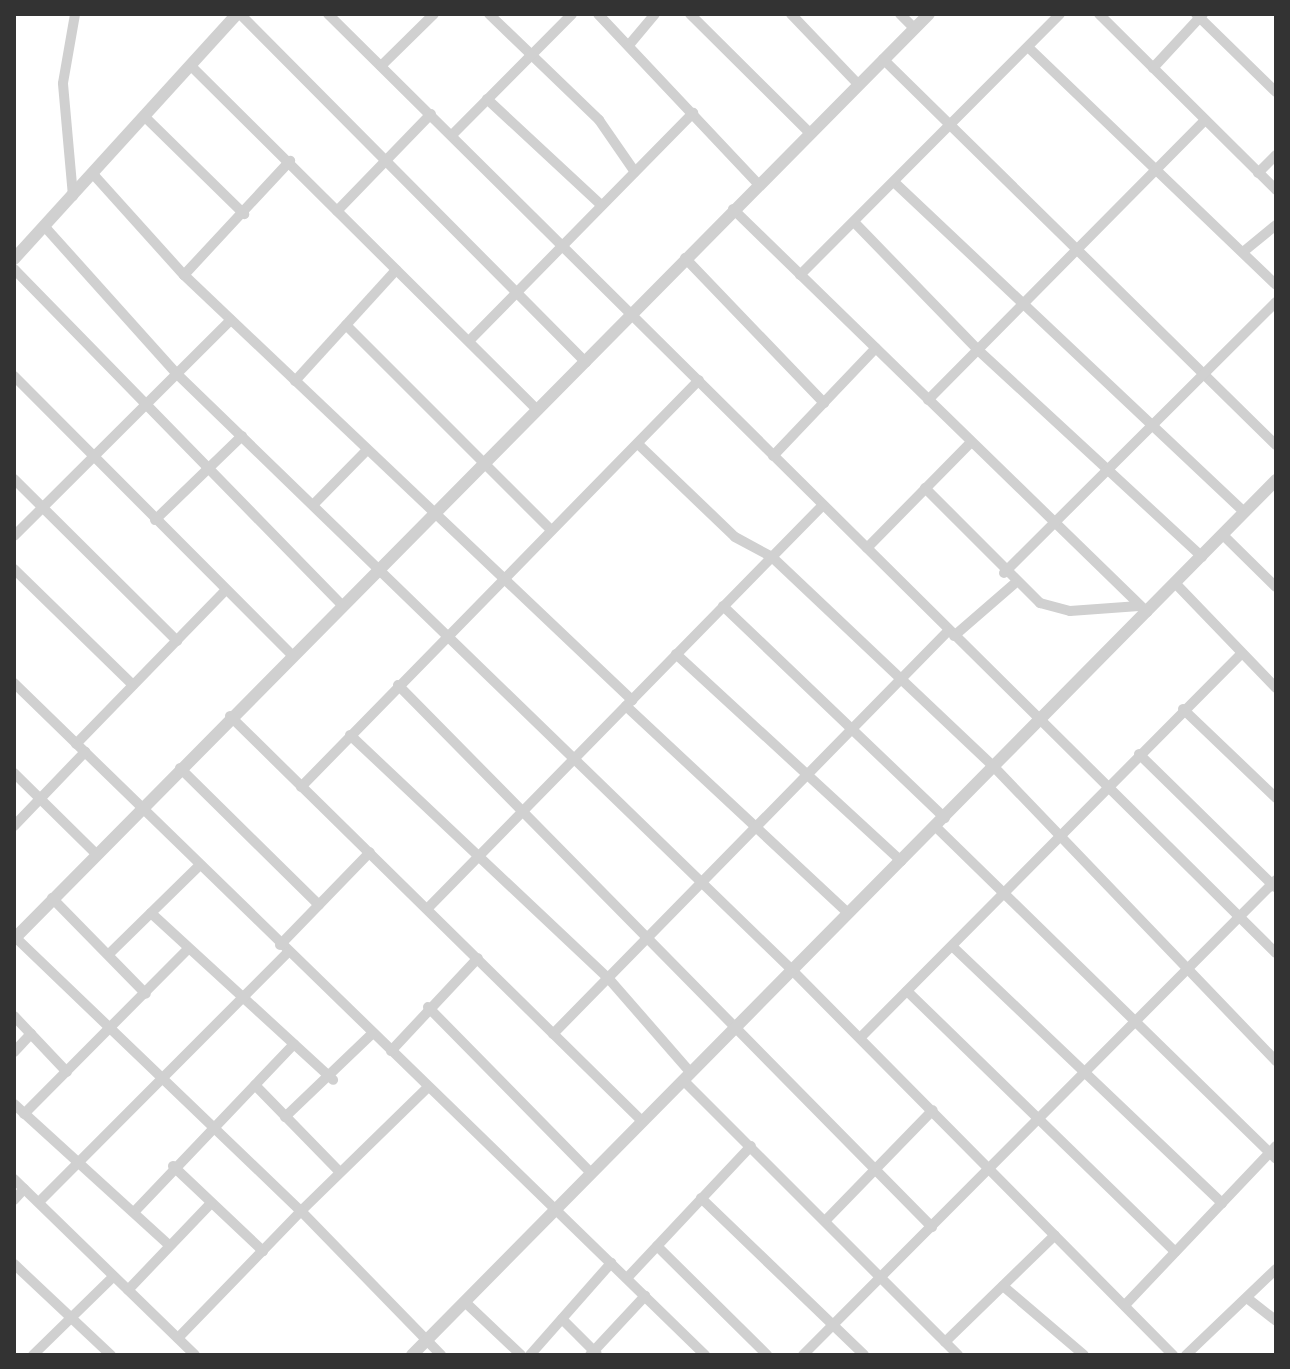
<!DOCTYPE html>
<html>
<head>
<meta charset="utf-8">
<style>
	body { margin:0 }
	#map { position:relative; width:1290px; height:1369px; overflow:hidden; background:#fff; font-family:Barlow,sans-serif }
	div>[style] { position:absolute }
	.minor>* { height:10px; margin:-5px; padding:0 5px; transform-origin:5px; border-radius:5px; background:#d0d0d0 }
	.tertiary>* { height:12px; margin:-6px; padding:0 6px; transform-origin:6px; border-radius:6px; background:#d0d0d0 }
	span { translate:-50% -50%; white-space:nowrap; text-align:center; line-height:1.15; -webkit-text-stroke:8px #fff; paint-order:stroke }
	.frame { position:absolute; inset:0; border:16px solid #333; pointer-events:none }
</style>
</head>
<body>
<div id="map">
	<div class="minor">
		<i style="left:240px;top:14px;width:491px;rotate:45.2deg"></i>
		<i style="left:328px;top:14px;width:1334px;rotate:44.73deg"></i>
		<i style="left:489px;top:14px;width:153px;rotate:43.9deg"></i>
		<i style="left:599px;top:120px;width:63px;rotate:55.3deg"></i>
		<i style="left:598px;top:14px;width:233px;rotate:46.7deg"></i>
		<i style="left:690px;top:14px;width:169px;rotate:44.8deg"></i>
		<i style="left:791px;top:14px;width:97px;rotate:46.3deg"></i>
		<i style="left:900px;top:14px;width:20px;rotate:45deg"></i>
		<i style="left:1099px;top:14px;width:250px;rotate:44.8deg"></i>
		<i style="left:1196px;top:14px;width:112px;rotate:44.3deg"></i>
		<i style="left:629px;top:45px;width:40px;rotate:-50deg"></i>
		<i style="left:1029px;top:48px;width:342px;rotate:43.8deg"></i>
		<i style="left:883px;top:59px;width:551px;rotate:44.49deg"></i>
		<i style="left:191px;top:66px;width:486px;rotate:44.8deg"></i>
		<i style="left:381px;top:66px;width:74px;rotate:-44.5deg"></i>
		<i style="left:1153px;top:68px;width:74px;rotate:-47.2deg"></i>
		<i style="left:487px;top:99px;width:156px;rotate:42.9deg"></i>
		<i style="left:145px;top:117px;width:139px;rotate:44.4deg"></i>
		<i style="left:452px;top:135px;width:170px;rotate:-45.2deg"></i>
		<i style="left:1258px;top:173px;width:25px;rotate:-45deg"></i>
		<i style="left:93px;top:174px;width:136px;rotate:48deg"></i>
		<i style="left:184px;top:275px;width:618px;rotate:43.49deg"></i>
		<i style="left:894px;top:182px;width:481px;rotate:43.3deg"></i>
		<i style="left:73px;top:196px;width:113px;rotate:-95.1deg"></i>
		<i style="left:63px;top:83px;width:70px;rotate:-80.1deg"></i>
		<i style="left:733px;top:209px;width:578px;rotate:44.23deg"></i>
		<i style="left:337px;top:211px;width:135px;rotate:-45.9deg"></i>
		<i style="left:854px;top:222px;width:178px;rotate:45.9deg"></i>
		<i style="left:978px;top:350px;width:305px;rotate:42.7deg"></i>
		<i style="left:45px;top:227px;width:198px;rotate:48.1deg"></i>
		<i style="left:177px;top:374px;width:856px;rotate:44.1deg"></i>
		<i style="left:792px;top:970px;width:542px;rotate:45.3deg"></i>
		<i style="left:1243px;top:252px;width:43px;rotate:-39.3deg"></i>
		<i style="left:685px;top:258px;width:201px;rotate:46.2deg"></i>
		<i style="left:14px;top:269px;width:470px;rotate:45.7deg"></i>
		<i style="left:184px;top:275px;width:156px;rotate:-47.1deg"></i>
		<i style="left:800px;top:275px;width:368px;rotate:-45.1deg"></i>
		<i style="left:346px;top:325px;width:290px;rotate:45deg"></i>
		<i style="left:469px;top:341px;width:320px;rotate:-45.5deg"></i>
		<i style="left:14px;top:376px;width:392px;rotate:45.1deg"></i>
		<i style="left:295px;top:381px;width:150px;rotate:-47.7deg"></i>
		<i style="left:928px;top:400px;width:394px;rotate:-45.3deg"></i>
		<i style="left:638px;top:444px;width:134px;rotate:43.8deg"></i>
		<i style="left:735px;top:537px;width:42px;rotate:28.4deg"></i>
		<i style="left:772px;top:557px;width:307px;rotate:43.4deg"></i>
		<i style="left:995px;top:768px;width:406px;rotate:46.2deg"></i>
		<i style="left:773px;top:456px;width:149px;rotate:-46.4deg"></i>
		<i style="left:14px;top:479px;width:230px;rotate:44.8deg"></i>
		<i style="left:925px;top:488px;width:163px;rotate:45deg"></i>
		<i style="left:1040px;top:603px;width:31px;rotate:15deg"></i>
		<i style="left:1070px;top:611px;width:69px;rotate:-4.1deg"></i>
		<i style="left:313px;top:505px;width:77px;rotate:-45.5deg"></i>
		<i style="left:155px;top:520px;width:121px;rotate:-44deg"></i>
		<i style="left:1223px;top:535px;width:74px;rotate:44.5deg"></i>
		<i style="left:14px;top:536px;width:306px;rotate:-44.9deg"></i>
		<i style="left:867px;top:548px;width:148px;rotate:-45.5deg"></i>
		<i style="left:14px;top:569px;width:166px;rotate:44.3deg"></i>
		<i style="left:1004px;top:573px;width:384px;rotate:-44.9deg"></i>
		<i style="left:1176px;top:584px;width:144px;rotate:46.1deg"></i>
		<i style="left:723px;top:606px;width:307px;rotate:43.7deg"></i>
		<i style="left:954px;top:636px;width:79px;rotate:-40.9deg"></i>
		<i style="left:676px;top:654px;width:306px;rotate:42.6deg"></i>
		<i style="left:14px;top:683px;width:964px;rotate:44.2deg"></i>
		<i style="left:398px;top:685px;width:761px;rotate:45.43deg"></i>
		<i style="left:626px;top:706px;width:304px;rotate:43deg"></i>
		<i style="left:1183px;top:709px;width:129px;rotate:43.7deg"></i>
		<i style="left:230px;top:716px;width:578px;rotate:44.51deg"></i>
		<i style="left:350px;top:735px;width:356px;rotate:43.3deg"></i>
		<i style="left:609px;top:979px;width:123px;rotate:48.9deg"></i>
		<i style="left:76px;top:744px;width:215px;rotate:-45.8deg"></i>
		<i style="left:1139px;top:754px;width:190px;rotate:44.4deg"></i>
		<i style="left:180px;top:768px;width:195px;rotate:44.6deg"></i>
		<i style="left:14px;top:773px;width:114px;rotate:44.6deg"></i>
		<i style="left:301px;top:787px;width:569px;rotate:-45.64deg"></i>
		<i style="left:14px;top:826px;width:103px;rotate:-46.2deg"></i>
		<i style="left:936px;top:827px;width:475px;rotate:44.3deg"></i>
		<i style="left:52px;top:898px;width:134px;rotate:45.6deg"></i>
		<i style="left:428px;top:908px;width:563px;rotate:-45.58deg"></i>
		<i style="left:151px;top:913px;width:247px;rotate:42.5deg"></i>
		<i style="left:14px;top:936px;width:397px;rotate:43.8deg"></i>
		<i style="left:301px;top:1211px;width:176px;rotate:-44.3deg"></i>
		<i style="left:280px;top:945px;width:129px;rotate:-45.9deg"></i>
		<i style="left:952px;top:946px;width:373px;rotate:43.6deg"></i>
		<i style="left:109px;top:954px;width:127px;rotate:-44.4deg"></i>
		<i style="left:907px;top:991px;width:374px;rotate:44.2deg"></i>
		<i style="left:428px;top:1007px;width:233px;rotate:45.5deg"></i>
		<i style="left:14px;top:1016px;width:77px;rotate:46.6deg"></i>
		<i style="left:553px;top:1034px;width:564px;rotate:-45.57deg"></i>
		<i style="left:860px;top:1038px;width:542px;rotate:-45.22deg"></i>
		<i style="left:391px;top:1051px;width:127px;rotate:-46.9deg"></i>
		<i style="left:14px;top:1052px;width:25px;rotate:-47deg"></i>
		<i style="left:683px;top:1080px;width:389px;rotate:45deg"></i>
		<i style="left:255px;top:1085px;width:120px;rotate:45.7deg"></i>
		<i style="left:14px;top:1104px;width:210px;rotate:42.3deg"></i>
		<i style="left:24px;top:1114px;width:233px;rotate:-45.2deg"></i>
		<i style="left:285px;top:1117px;width:122px;rotate:-43.7deg"></i>
		<i style="left:173px;top:1166px;width:124px;rotate:43.4deg"></i>
		<i style="left:14px;top:1179px;width:252px;rotate:44.2deg"></i>
		<i style="left:701px;top:1198px;width:226px;rotate:43.9deg"></i>
		<i style="left:14px;top:1200px;width:15px;rotate:-48deg"></i>
		<i style="left:39px;top:1202px;width:353px;rotate:-45.1deg"></i>
		<i style="left:136px;top:1210px;width:229px;rotate:-46.4deg"></i>
		<i style="left:826px;top:1220px;width:153px;rotate:-45.8deg"></i>
		<i style="left:657px;top:1246px;width:155px;rotate:44.7deg"></i>
		<i style="left:14px;top:1264px;width:133px;rotate:43.2deg"></i>
		<i style="left:627px;top:1278px;width:181px;rotate:-46.8deg"></i>
		<i style="left:1003px;top:1286px;width:106px;rotate:40.4deg"></i>
		<i style="left:128px;top:1290px;width:120px;rotate:-46.3deg"></i>
		<i style="left:1247px;top:1298px;width:37px;rotate:38deg"></i>
		<i style="left:465px;top:1302px;width:77px;rotate:43.4deg"></i>
		<i style="left:1126px;top:1304px;width:218px;rotate:-46.5deg"></i>
		<i style="left:562px;top:1319px;width:49px;rotate:45deg"></i>
		<i style="left:178px;top:1338px;width:177px;rotate:-45.9deg"></i>
		<i style="left:301px;top:1211px;width:201px;rotate:45.8deg"></i>
		<i style="left:945px;top:1342px;width:153px;rotate:-44.2deg"></i>
		<i style="left:33px;top:1355px;width:112px;rotate:-44.3deg"></i>
		<i style="left:530px;top:1355px;width:123px;rotate:-48.6deg"></i>
		<i style="left:590px;top:1355px;width:81px;rotate:-47deg"></i>
		<i style="left:803px;top:1355px;width:670px;rotate:-45.12deg"></i>
		<i style="left:1186px;top:1355px;width:124px;rotate:-43.7deg"></i>
	</div>
	<div class="tertiary">
		<i style="left:14px;top:259px;width:331px;rotate:-47.7deg"></i>
		<i style="left:14px;top:939px;width:1301px;rotate:-45.31deg"></i>
		<i style="left:412px;top:1355px;width:1230px;rotate:-45.36deg"></i>
	</div>
	<div class="frame"></div>
</div>
</body>
</html>
